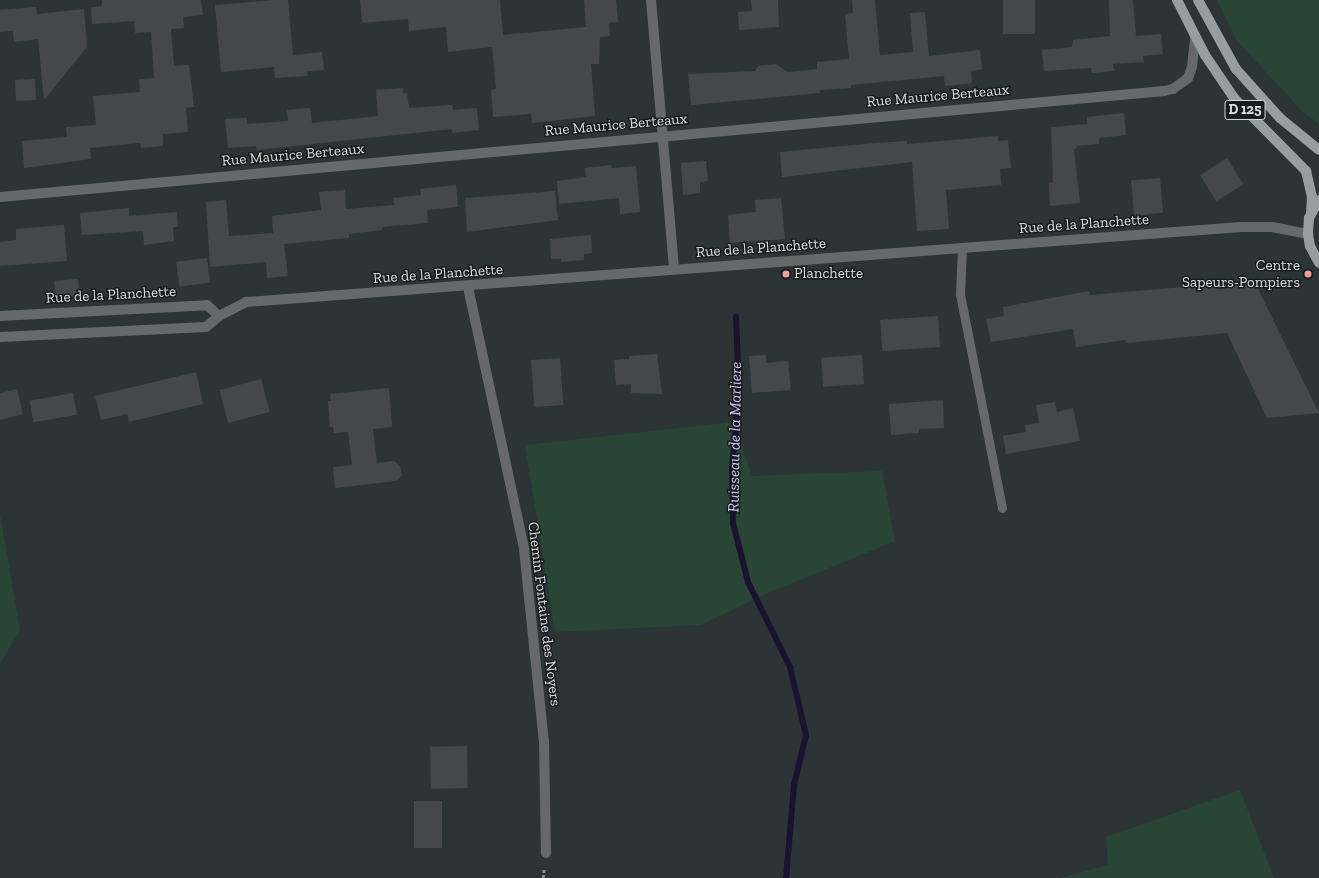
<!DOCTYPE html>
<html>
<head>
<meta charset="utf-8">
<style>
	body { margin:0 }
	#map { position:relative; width:1319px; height:878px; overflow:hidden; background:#2d3436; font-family:"Zilla Slab",serif }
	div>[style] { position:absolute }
	.green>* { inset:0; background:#284536 }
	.stream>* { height:6px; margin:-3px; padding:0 3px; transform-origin:3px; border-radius:3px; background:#18132f }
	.building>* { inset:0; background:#44484d; transform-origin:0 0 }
	.path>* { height:2.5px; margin-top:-1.25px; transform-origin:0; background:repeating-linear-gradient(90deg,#898e90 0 3px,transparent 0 5px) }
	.service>* { height:9px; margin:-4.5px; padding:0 4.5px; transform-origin:4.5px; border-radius:4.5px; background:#656969 }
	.minor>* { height:10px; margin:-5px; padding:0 5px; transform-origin:5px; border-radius:5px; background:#656969 }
	.primary>* { height:10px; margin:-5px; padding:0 5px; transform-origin:5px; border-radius:5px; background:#979e9e }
	.dots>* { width:11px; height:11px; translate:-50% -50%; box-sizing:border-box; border:2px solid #181b1c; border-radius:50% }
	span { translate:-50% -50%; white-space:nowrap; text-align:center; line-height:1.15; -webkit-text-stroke:3px #181b1c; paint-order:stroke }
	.shield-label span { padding:1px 3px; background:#181b1c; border:1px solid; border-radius:3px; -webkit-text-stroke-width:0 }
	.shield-label { font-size:14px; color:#dbdfe1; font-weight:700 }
	.street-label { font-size:15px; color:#dbdfe1 }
	.poi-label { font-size:15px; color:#dbdfe1 }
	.right { translate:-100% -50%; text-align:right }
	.left { translate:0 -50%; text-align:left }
	.water-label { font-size:16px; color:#cac6f7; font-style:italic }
</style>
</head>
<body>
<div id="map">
	<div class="green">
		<i style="clip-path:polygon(1217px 0,1319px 0,1319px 124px,1302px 111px,1236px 40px)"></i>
		<i style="clip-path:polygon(733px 422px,752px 476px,882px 471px,895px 541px,761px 596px,701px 625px,555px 632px,525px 445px)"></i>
		<i style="clip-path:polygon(0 514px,20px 630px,0 664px)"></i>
		<i style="clip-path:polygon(1240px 790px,1274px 878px,1060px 878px,1108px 865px,1106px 837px)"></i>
	</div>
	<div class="stream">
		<i style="left:736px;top:317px;width:76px;rotate:87.7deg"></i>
		<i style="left:739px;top:393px;width:74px;rotate:95.4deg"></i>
		<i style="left:732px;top:467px;width:56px;rotate:89deg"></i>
		<i style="left:733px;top:523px;width:61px;rotate:75.7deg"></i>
		<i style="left:748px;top:582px;width:95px;rotate:63.7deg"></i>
		<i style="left:790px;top:667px;width:70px;rotate:76.8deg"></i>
		<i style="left:806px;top:735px;width:51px;rotate:103.5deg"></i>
		<i style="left:794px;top:785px;width:93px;rotate:94.9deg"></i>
	</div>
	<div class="building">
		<i style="clip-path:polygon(102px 0,201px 0,203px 15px,183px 17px,184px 28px,171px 29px,174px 66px,189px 65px,194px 107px,186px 108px,188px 132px,163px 134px,163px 146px,141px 148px,140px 143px,90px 148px,91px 159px,24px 168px,22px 141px,67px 137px,66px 127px,96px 125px,93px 96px,140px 92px,139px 79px,154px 78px,151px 32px,135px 33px,134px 21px,92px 24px,91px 7px,102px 6px)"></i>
		<i style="clip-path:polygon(273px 0,288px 0,293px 55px,322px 52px,324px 70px,307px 71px,308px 76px,275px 78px,274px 67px,221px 72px,215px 5px)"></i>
		<i style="clip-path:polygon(360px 0,500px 0,503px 35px,586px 27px,584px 0,616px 0,618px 22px,609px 23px,610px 36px,600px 37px,599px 64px,591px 64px,595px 116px,532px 123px,531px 114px,493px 117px,491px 90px,496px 89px,492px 47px,448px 52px,446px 27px,409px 31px,408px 19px,362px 23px)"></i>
		<i style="clip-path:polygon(751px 0,778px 0,779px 27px,739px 30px,738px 12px,752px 11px)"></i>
		<i style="clip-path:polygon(852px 0,875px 0,880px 55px,913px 52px,910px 13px,925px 12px,929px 56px,980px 50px,982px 69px,971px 71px,972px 83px,945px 86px,944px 76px,851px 85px,851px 88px,820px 90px,820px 93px,691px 105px,688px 74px,755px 71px,758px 66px,776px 64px,788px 72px,817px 69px,817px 62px,849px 59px,845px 14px,853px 13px)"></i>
		<i style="left:1003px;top:0;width:32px;height:34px"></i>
		<i style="clip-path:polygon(1109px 0,1133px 0,1136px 36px,1161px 34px,1163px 54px,1143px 56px,1144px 62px,1113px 64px,1114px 71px,1092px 73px,1091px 68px,1044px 71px,1042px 50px,1072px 47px,1073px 40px,1110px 36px)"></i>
		<i style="clip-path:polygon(36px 7px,37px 14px,84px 9px,87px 47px,44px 100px,38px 39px,14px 42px,13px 31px,0 32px,0 10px)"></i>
		<i style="left:35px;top:79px;width:21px;height:20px;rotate:87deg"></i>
		<i style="clip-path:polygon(403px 88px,403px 93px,407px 93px,409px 108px,452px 105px,453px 110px,477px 108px,479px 130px,452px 133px,452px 129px,257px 150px,256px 146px,228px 148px,225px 119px,247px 118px,247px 124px,288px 121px,287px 110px,310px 108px,312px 123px,378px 116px,376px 90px)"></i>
		<i style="clip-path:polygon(1124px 113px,1126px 135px,1099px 138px,1099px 144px,1077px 146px,1077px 148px,1074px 149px,1080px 203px,1050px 206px,1049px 183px,1053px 182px,1051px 127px,1087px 124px,1087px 117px)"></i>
		<i style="clip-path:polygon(998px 136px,998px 141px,1008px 140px,1011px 168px,1000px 169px,1001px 185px,946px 190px,949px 229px,917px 231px,912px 162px,782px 177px,780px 152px,875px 143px,907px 141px,907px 144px)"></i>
		<i style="left:1227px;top:158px;width:31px;height:32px;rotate:58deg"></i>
		<i style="clip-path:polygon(706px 161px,708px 181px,700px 182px,700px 193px,683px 195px,681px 163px)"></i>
		<i style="clip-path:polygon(611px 165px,612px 168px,636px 166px,640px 212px,620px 214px,619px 198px,559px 204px,557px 181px,586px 177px,585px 168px)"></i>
		<i style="left:1160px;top:178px;width:35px;height:29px;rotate:85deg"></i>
		<i style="clip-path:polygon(456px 185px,458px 207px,427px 210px,428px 223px,382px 227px,382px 230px,349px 234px,349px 238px,284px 244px,288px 276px,267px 278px,266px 262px,210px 267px,206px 202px,226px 200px,229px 236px,273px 233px,272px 216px,321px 210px,319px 192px,345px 190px,346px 209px,394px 205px,393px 198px,421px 195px,420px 189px)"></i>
		<i style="clip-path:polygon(555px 191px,558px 220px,467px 232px,465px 198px)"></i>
		<i style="clip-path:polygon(781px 198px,785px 239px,730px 243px,728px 215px,756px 212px,755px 200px)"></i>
		<i style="clip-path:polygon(129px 208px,129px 216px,177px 212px,178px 227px,173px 227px,174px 241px,144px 245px,143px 231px,82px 235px,80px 213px)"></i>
		<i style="clip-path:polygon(64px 225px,67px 261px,0 266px,0 242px,16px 240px,16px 229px)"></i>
		<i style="clip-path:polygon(591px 235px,592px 253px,584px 254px,584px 260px,561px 262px,561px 259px,551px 259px,550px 239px)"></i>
		<i style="left:207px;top:258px;width:25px;height:31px;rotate:83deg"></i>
		<i style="left:78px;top:279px;width:16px;height:24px;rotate:86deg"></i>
		<i style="clip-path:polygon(1254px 281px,1319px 413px,1267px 418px,1227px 333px,1126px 343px,1125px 340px,1076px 347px,1073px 329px,991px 342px,986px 319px,1004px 316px,1003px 307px,1089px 291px,1090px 295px)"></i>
		<i style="left:938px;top:316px;width:31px;height:58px;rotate:86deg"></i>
		<i style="clip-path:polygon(657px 354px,662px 394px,631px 393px,631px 384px,616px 385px,614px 360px,629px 359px,629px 356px)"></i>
		<i style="clip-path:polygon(766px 355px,766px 363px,788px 361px,791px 390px,752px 393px,749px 356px)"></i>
		<i style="left:862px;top:355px;width:29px;height:41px;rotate:86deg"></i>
		<i style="left:560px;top:358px;width:47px;height:29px;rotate:86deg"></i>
		<i style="clip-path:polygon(196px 372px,203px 404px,129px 422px,127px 414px,101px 420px,95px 396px)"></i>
		<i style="left:261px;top:379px;width:34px;height:43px;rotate:75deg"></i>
		<i style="clip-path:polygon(389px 388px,392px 427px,373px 429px,377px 463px,394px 461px,400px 466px,402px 475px,396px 481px,335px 488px,333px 467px,352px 465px,348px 432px,334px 433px,333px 427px,330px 427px,328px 401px,331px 401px,330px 394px)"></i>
		<i style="clip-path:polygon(17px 389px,23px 414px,0 420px,0 393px)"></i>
		<i style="left:73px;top:393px;width:22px;height:44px;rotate:80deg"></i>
		<i style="clip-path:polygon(943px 400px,944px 428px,919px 429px,919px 433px,891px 435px,889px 404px)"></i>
		<i style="clip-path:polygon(1055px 402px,1057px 412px,1073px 408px,1080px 441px,1006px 454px,1003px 436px,1026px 432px,1025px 425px,1039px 423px,1036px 405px)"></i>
		<i style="left:467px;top:746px;width:42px;height:37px;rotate:89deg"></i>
		<i style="left:442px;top:801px;width:47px;height:28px;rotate:90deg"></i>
	</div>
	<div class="path">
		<i style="left:543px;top:878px;width:9px;rotate:-84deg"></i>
	</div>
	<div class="service">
		<i style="left:962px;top:248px;width:46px;rotate:92.5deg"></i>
		<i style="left:960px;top:294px;width:218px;rotate:78.9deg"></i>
	</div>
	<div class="minor">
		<i style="left:651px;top:0;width:270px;rotate:85.1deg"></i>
		<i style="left:0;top:197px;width:1169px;rotate:-5.2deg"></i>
		<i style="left:1164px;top:91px;width:9px;rotate:-13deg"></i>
		<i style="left:1173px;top:89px;width:19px;rotate:-36deg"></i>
		<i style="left:1188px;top:78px;width:12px;rotate:-70deg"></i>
		<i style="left:1192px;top:67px;width:31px;rotate:-84deg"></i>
		<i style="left:468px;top:287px;width:268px;rotate:77.9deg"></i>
		<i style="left:524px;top:549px;width:193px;rotate:84.1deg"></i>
		<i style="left:544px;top:741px;width:112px;rotate:89deg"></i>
		<i style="left:0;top:316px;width:207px;rotate:-3deg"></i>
		<i style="left:207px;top:305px;width:16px;rotate:43deg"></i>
		<i style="left:0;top:337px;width:206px;rotate:-2.8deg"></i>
		<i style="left:206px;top:327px;width:17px;rotate:-40deg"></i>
		<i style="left:219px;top:316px;width:30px;rotate:-27deg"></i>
		<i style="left:246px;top:302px;width:998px;rotate:-4.31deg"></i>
		<i style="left:1241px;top:227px;width:31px"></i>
		<i style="left:1272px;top:227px;width:37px;rotate:11deg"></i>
	</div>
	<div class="primary">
		<i style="left:1177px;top:0;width:62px;rotate:63deg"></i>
		<i style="left:1205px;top:55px;width:52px;rotate:56deg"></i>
		<i style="left:1234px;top:98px;width:103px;rotate:45.4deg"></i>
		<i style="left:1306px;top:171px;width:26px;rotate:77deg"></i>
		<i style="left:1312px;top:196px;width:18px;rotate:93deg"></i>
		<i style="left:1198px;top:0;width:79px;rotate:61.2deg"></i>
		<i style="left:1236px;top:69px;width:66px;rotate:48.1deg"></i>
		<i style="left:1280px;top:118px;width:50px;rotate:39.4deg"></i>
		<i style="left:1319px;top:200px;width:21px;rotate:119deg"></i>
		<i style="left:1309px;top:218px;width:16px;rotate:94deg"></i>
		<i style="left:1308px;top:234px;width:12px;rotate:81deg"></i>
		<i style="left:1310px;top:246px;width:19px;rotate:62deg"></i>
	</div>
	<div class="dots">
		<i style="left:786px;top:274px;background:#f59c96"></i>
		<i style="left:1308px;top:274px;background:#f59c96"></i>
	</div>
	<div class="shield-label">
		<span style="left:1245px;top:110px">D 125</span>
	</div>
	<div class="street-label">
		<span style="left:938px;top:96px;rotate:-5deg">Rue Maurice Berteaux</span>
		<span style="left:616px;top:125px;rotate:-5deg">Rue Maurice Berteaux</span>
		<span style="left:293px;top:155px;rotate:-5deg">Rue Maurice Berteaux</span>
		<span style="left:1084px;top:224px;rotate:-4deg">Rue de la Planchette</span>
		<span style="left:761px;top:248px;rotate:-4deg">Rue de la Planchette</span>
		<span style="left:438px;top:274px;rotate:-4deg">Rue de la Planchette</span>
		<span style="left:111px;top:295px;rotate:-3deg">Rue de la Planchette</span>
		<span style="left:544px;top:614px;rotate:83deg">Chemin Fontaine des Noyers</span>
	</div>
	<div class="poi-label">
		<span class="right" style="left:1300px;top:274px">Centre<br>Sapeurs-Pompiers</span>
		<span class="left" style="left:794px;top:274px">Planchette</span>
	</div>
	<div class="water-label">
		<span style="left:735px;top:437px;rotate:-89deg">Ruisseau de la Marliere</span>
	</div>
</div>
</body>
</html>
